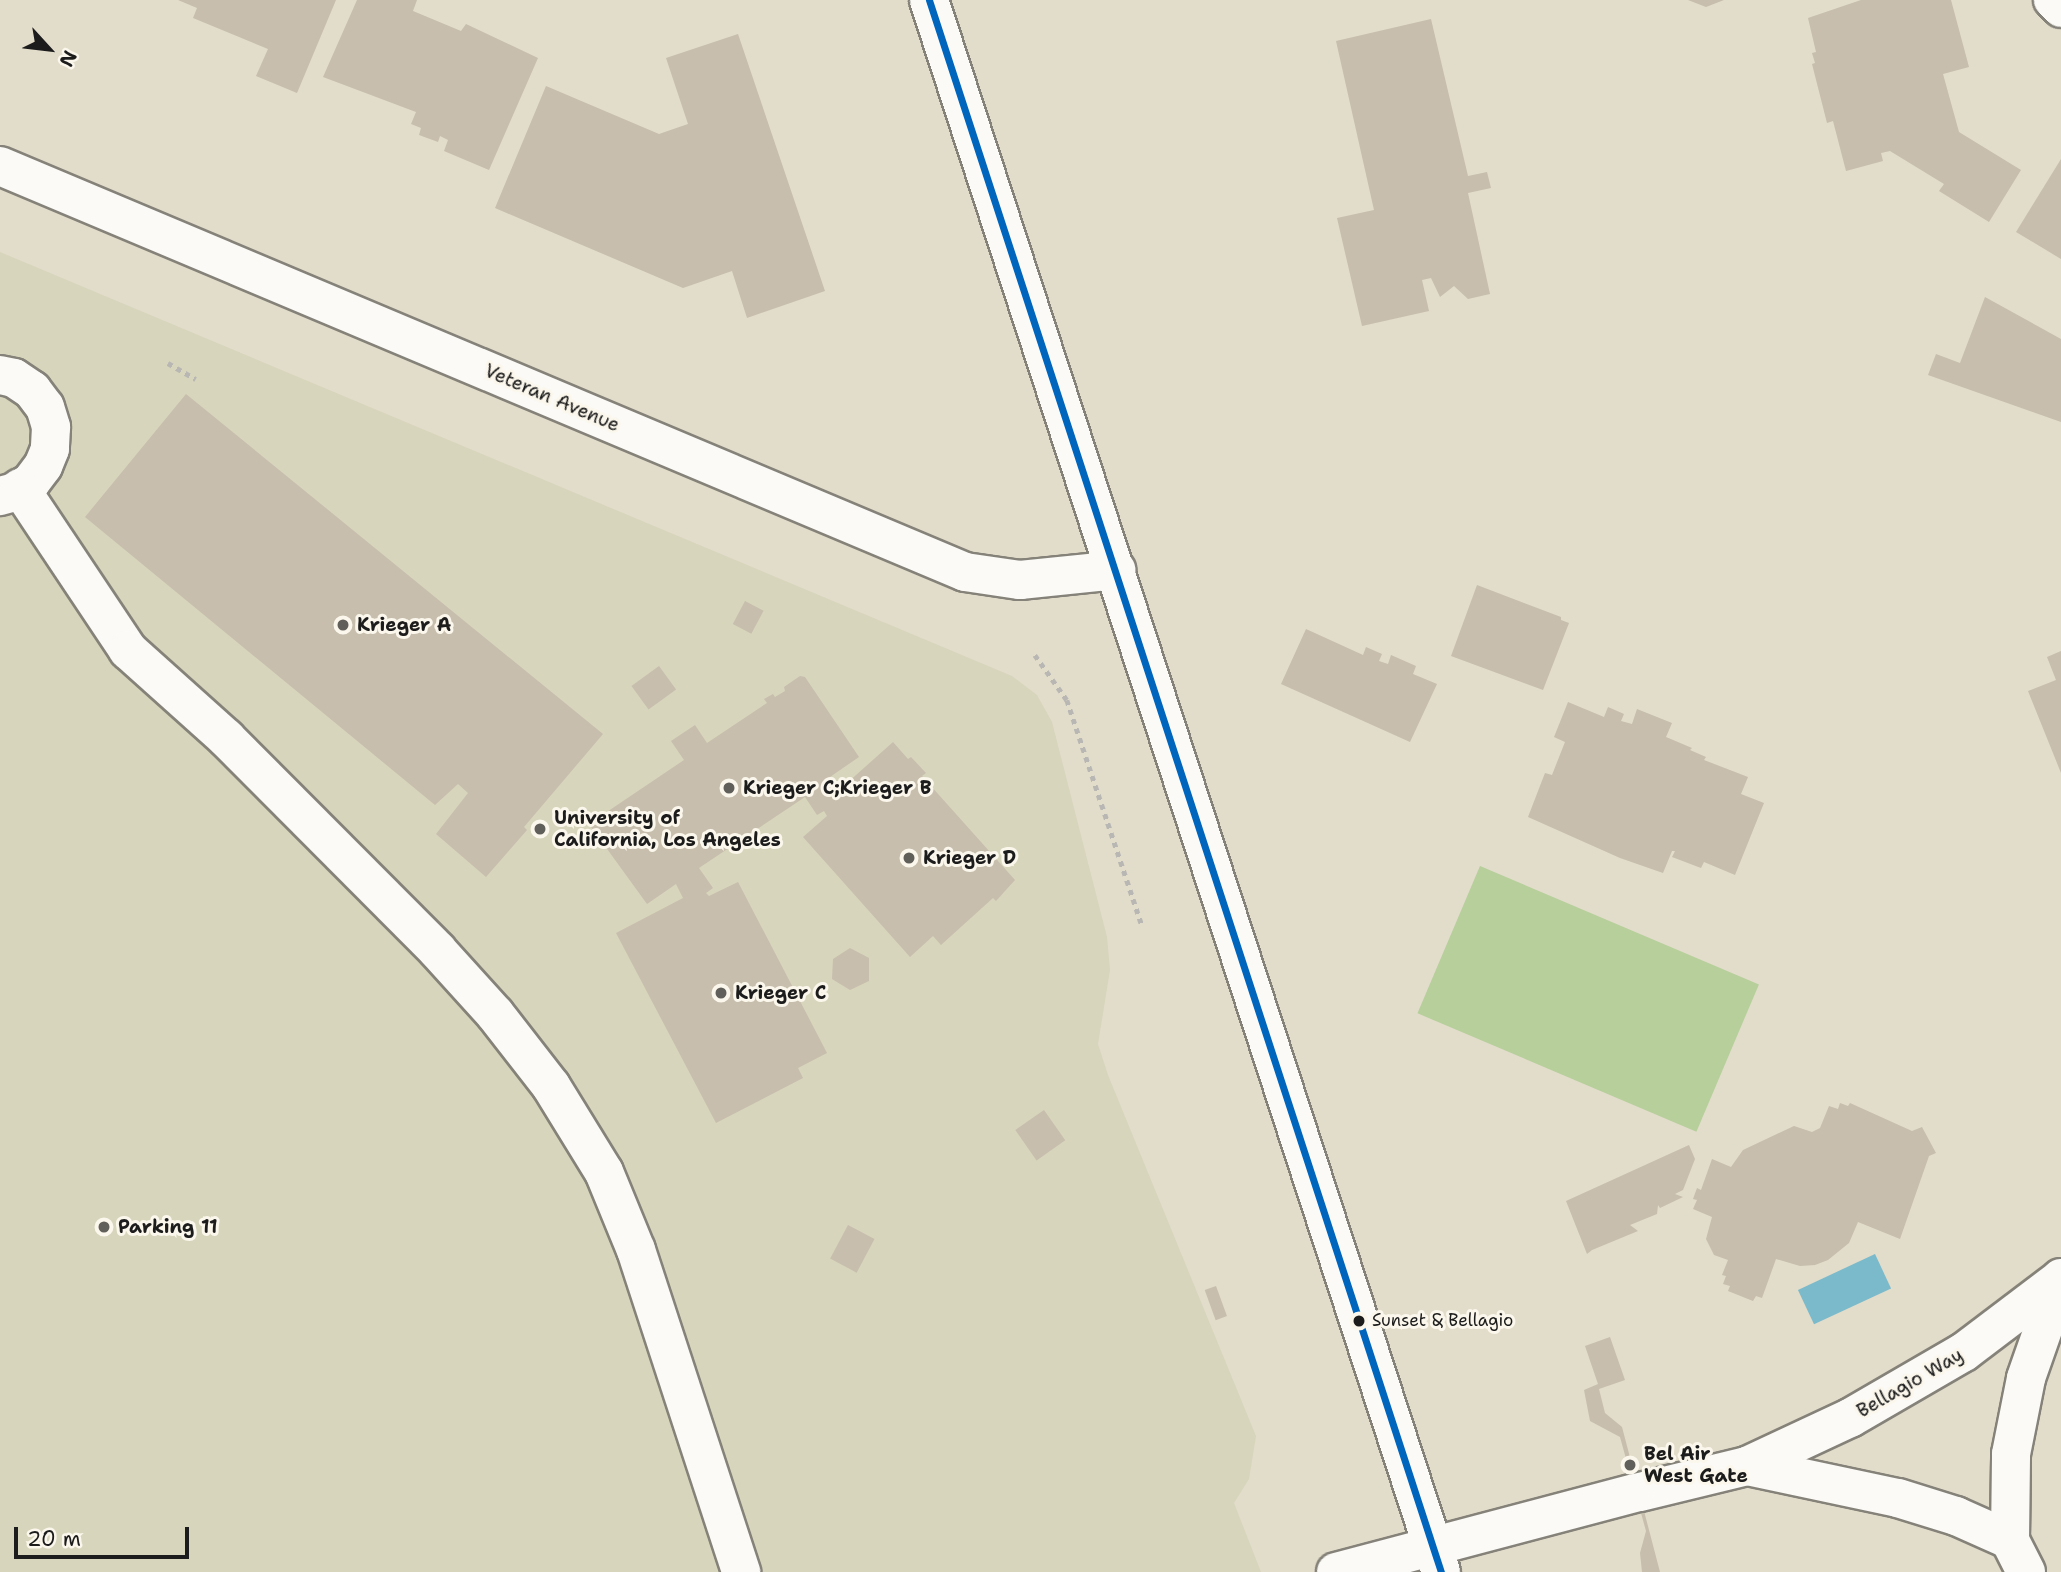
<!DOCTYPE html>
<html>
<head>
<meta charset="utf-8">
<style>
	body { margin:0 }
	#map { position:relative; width:2061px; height:1572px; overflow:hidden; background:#e2dcca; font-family:"Shantell Sans",sans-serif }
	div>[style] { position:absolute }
	.built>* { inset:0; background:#d7d5bb }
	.green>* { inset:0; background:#b6cf9b; transform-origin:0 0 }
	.water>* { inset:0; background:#7abacb; transform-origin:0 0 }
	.building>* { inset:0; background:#c7bead; transform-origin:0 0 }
	.path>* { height:4.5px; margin-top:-2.25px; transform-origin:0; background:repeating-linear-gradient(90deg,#b8b7b3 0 5px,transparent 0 10px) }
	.roads { filter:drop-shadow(2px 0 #858279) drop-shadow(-2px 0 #858279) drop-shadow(0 2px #858279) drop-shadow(0 -2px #858279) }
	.minor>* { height:38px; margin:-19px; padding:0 19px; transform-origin:19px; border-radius:19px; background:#fbfaf7 }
	.major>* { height:38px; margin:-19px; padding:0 19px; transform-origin:19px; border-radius:19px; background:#fbfaf7 }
	.bus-1>* { height:7px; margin:-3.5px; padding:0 3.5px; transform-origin:3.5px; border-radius:3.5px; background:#0065bd }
	.dots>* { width:19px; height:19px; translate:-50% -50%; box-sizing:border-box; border:4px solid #fbf7ec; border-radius:50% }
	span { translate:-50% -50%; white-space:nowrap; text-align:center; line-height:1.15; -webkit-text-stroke:6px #fbf7ec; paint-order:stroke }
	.bus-label { font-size:17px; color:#1c1c1c }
	.left { translate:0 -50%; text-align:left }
	.street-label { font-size:19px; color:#1c1c1c }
	.poi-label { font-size:19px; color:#1c1c1c; font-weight:700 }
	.north { position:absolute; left:14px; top:14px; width:70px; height:70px; -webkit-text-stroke:5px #fbf7ec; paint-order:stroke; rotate:117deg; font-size:19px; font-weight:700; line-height:28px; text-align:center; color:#1c1c1c }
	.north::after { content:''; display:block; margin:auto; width:24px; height:32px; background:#1c1c1c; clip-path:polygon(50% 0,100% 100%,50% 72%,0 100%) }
	.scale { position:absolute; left:14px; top:1527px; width:175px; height:32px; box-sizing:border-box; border:4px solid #1c1c1c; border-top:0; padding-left:9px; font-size:21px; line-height:24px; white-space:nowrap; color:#1c1c1c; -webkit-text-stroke:5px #fbf7ec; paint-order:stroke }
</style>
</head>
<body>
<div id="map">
	<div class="built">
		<i style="clip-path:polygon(0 252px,1012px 676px,1037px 695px,1052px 722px,1107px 937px,1110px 970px,1098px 1044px,1108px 1075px,1256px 1436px,1249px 1479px,1234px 1503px,1261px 1572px,0 1572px)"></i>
	</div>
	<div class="green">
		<i style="left:1480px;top:866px;width:303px;height:160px;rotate:23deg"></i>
	</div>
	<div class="water">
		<i style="left:1875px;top:1254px;width:38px;height:85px;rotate:65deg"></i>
	</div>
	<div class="building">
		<i style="clip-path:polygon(178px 0,336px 0,297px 93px,256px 76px,268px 49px,193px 18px,197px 8px)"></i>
		<i style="clip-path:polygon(357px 0,417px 0,413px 11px,461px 31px,466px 24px,538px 58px,489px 170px,444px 151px,448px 140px,440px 136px,438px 142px,419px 135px,421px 128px,411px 124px,416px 112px,323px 77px)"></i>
		<i style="clip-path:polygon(1688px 0,1724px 0,1706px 7px)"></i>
		<i style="clip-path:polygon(1861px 0,1951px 0,1969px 67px,1943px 74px,1959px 132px,2021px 170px,1989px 222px,1939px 191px,1944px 184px,1890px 151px,1881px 153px,1883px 161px,1846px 171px,1833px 121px,1827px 123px,1812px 64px,1815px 63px,1812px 53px,1816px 52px,1808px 18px)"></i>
		<i style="clip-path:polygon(1431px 19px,1468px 176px,1487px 172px,1491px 188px,1468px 193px,1490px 294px,1468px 299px,1454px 286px,1440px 297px,1431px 278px,1422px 280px,1429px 311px,1362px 326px,1337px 218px,1374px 210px,1336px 41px)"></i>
		<i style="clip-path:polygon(738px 34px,825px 291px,747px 318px,732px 271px,683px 288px,495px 208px,546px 86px,659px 134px,688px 124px,666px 58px)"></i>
		<i style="clip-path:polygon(2061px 159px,2061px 259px,2016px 232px)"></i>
		<i style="clip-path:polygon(1985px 297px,2061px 339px,2061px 422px,1928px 375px,1936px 354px,1960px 363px)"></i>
		<i style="clip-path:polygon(186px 394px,603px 734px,524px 827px,527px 830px,486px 877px,436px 834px,468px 793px,458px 784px,435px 805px,85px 517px)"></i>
		<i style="clip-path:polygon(1477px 585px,1561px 617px,1561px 620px,1569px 623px,1543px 690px,1451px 656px)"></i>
		<i style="left:745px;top:601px;width:21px;height:26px;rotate:28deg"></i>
		<i style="clip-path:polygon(1306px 629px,1363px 655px,1366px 647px,1382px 654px,1379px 661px,1388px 664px,1391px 655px,1416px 666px,1413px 674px,1437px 684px,1410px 742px,1281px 684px)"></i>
		<i style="clip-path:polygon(2061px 651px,2061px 773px,2028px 691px,2056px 680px,2047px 657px)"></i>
		<i style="left:659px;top:666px;width:29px;height:34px;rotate:54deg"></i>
		<i style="clip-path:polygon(800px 676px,805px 677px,859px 757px,827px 779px,830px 785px,834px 783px,837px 792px,893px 742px,908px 759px,911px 757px,926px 773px,922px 776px,1015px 880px,996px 901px,993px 898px,941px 945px,933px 936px,910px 957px,803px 837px,827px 816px,824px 811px,817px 815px,805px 797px,699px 868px,713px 888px,706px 893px,709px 896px,738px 882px,827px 1053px,798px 1068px,803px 1078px,716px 1123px,616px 933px,683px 898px,676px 884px,647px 904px,589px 824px,684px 760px,671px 741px,695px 725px,707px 743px,767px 703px,764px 699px,773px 694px,775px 697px,785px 691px,784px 687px)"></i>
		<i style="clip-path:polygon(1568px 702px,1604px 717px,1608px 707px,1624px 714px,1621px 721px,1632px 724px,1637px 709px,1672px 723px,1666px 737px,1692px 748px,1690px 750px,1706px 757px,1704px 760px,1748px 777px,1741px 794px,1764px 803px,1735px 875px,1704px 862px,1701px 868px,1672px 857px,1675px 851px,1672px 851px,1663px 873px,1620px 858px,1528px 817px,1545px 773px,1552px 775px,1565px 742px,1554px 737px)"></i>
		<i style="clip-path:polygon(850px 948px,869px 958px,869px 981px,850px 990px,832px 979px,833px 959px)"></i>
		<i style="clip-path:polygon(1840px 1103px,1848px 1106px,1850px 1103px,1912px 1131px,1922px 1127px,1936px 1153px,1929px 1156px,1900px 1239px,1858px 1222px,1849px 1243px,1828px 1260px,1815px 1265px,1800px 1266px,1776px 1259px,1762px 1298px,1756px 1296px,1753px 1301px,1728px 1291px,1730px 1286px,1723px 1284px,1726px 1276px,1722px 1275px,1728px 1260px,1714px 1255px,1706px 1239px,1712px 1217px,1693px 1209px,1697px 1200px,1693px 1199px,1697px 1188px,1701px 1190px,1712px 1159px,1731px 1167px,1743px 1150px,1794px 1126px,1812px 1132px,1820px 1128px,1829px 1106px,1838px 1109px)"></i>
		<i style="left:1044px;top:1110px;width:37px;height:35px;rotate:55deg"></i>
		<i style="clip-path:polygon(1689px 1145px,1695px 1159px,1683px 1190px,1675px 1194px,1683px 1197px,1660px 1208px,1658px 1205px,1657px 1214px,1630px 1225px,1638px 1231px,1592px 1250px,1587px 1254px,1566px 1201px)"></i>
		<i style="left:848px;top:1225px;width:30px;height:38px;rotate:28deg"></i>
		<i style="left:1216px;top:1286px;width:32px;height:12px;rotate:70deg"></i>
		<i style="clip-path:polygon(1610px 1337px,1625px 1380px,1599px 1389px,1605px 1413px,1622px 1427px,1660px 1572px,1642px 1572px,1640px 1553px,1646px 1531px,1620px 1437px,1590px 1421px,1584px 1390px,1598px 1384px,1585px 1346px)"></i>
	</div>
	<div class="path">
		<i style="left:168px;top:363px;width:32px;rotate:30deg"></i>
		<i style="left:1035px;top:655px;width:55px;rotate:54.6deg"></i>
		<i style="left:1067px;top:700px;width:238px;rotate:71.6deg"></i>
	</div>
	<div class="roads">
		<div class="minor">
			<i style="left:2053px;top:0;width:11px;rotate:45deg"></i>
			<i style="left:0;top:166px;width:1047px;rotate:22.82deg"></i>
			<i style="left:965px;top:572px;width:56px;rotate:8.3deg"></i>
			<i style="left:1020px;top:580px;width:97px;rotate:-5.9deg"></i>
			<i style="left:0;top:375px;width:14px;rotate:12deg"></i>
			<i style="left:14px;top:378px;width:22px;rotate:34deg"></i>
			<i style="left:32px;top:390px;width:21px;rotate:53deg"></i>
			<i style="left:45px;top:407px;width:21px;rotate:73deg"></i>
			<i style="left:51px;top:427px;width:22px;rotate:93deg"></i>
			<i style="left:50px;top:449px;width:18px;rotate:112deg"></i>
			<i style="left:43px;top:466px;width:20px;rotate:127deg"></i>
			<i style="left:31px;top:482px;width:19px;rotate:148deg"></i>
			<i style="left:15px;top:492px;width:16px;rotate:165deg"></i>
			<i style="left:20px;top:488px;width:195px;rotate:56.3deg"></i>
			<i style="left:128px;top:650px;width:132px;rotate:41.9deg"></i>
			<i style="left:226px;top:738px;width:299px;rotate:45.1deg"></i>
			<i style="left:437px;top:950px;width:86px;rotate:47.8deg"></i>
			<i style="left:495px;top:1014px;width:91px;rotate:52.1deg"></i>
			<i style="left:551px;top:1086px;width:101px;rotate:58.4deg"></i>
			<i style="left:604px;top:1172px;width:84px;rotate:67.7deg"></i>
			<i style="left:636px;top:1250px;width:339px;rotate:71.9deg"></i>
			<i style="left:1747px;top:1466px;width:154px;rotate:12deg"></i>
			<i style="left:1898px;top:1498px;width:61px;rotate:17.2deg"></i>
			<i style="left:1956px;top:1516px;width:59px;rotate:24deg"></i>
			<i style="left:1640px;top:1492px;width:110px;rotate:-13.7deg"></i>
			<i style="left:1747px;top:1466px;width:114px;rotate:-25deg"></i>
			<i style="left:1850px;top:1418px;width:132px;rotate:-30.1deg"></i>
			<i style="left:1964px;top:1352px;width:119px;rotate:-37.2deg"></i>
			<i style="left:1336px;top:1572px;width:309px;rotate:-14.8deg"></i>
			<i style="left:2026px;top:1572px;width:36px;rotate:-117deg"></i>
			<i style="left:2010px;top:1540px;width:86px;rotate:-89.3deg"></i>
			<i style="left:2011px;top:1454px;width:77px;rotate:-78.8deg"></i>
			<i style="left:2026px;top:1378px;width:106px;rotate:-70.7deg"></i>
		</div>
		<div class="major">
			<i style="left:929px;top:0;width:1653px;rotate:71.96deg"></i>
		</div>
	</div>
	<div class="bus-1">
		<i style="left:929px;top:0;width:1653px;rotate:71.96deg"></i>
	</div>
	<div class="dots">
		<i style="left:343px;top:625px;background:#615f59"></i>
		<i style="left:729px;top:788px;background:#615f59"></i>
		<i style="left:540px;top:829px;background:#615f59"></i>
		<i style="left:909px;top:858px;background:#615f59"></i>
		<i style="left:721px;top:993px;background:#615f59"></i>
		<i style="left:104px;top:1227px;background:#615f59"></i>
		<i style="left:1359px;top:1321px;background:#1c1c1c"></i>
		<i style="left:1630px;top:1465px;background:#615f59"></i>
	</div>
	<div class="bus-label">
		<span class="left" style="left:1372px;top:1321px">Sunset &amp; Bellagio</span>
	</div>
	<div class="street-label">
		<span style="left:552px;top:398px;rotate:23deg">Veteran Avenue</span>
		<span style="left:1910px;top:1383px;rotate:-30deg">Bellagio Way</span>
	</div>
	<div class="poi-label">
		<span class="left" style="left:357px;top:625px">Krieger A</span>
		<span class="left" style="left:743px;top:788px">Krieger C;Krieger B</span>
		<span class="left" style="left:554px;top:829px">University of<br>California, Los Angeles</span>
		<span class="left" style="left:923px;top:858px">Krieger D</span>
		<span class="left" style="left:735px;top:993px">Krieger C</span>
		<span class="left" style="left:118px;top:1227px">Parking 11</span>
		<span class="left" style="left:1644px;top:1465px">Bel Air<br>West Gate</span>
	</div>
	<div class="north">N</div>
	<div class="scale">20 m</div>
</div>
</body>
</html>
